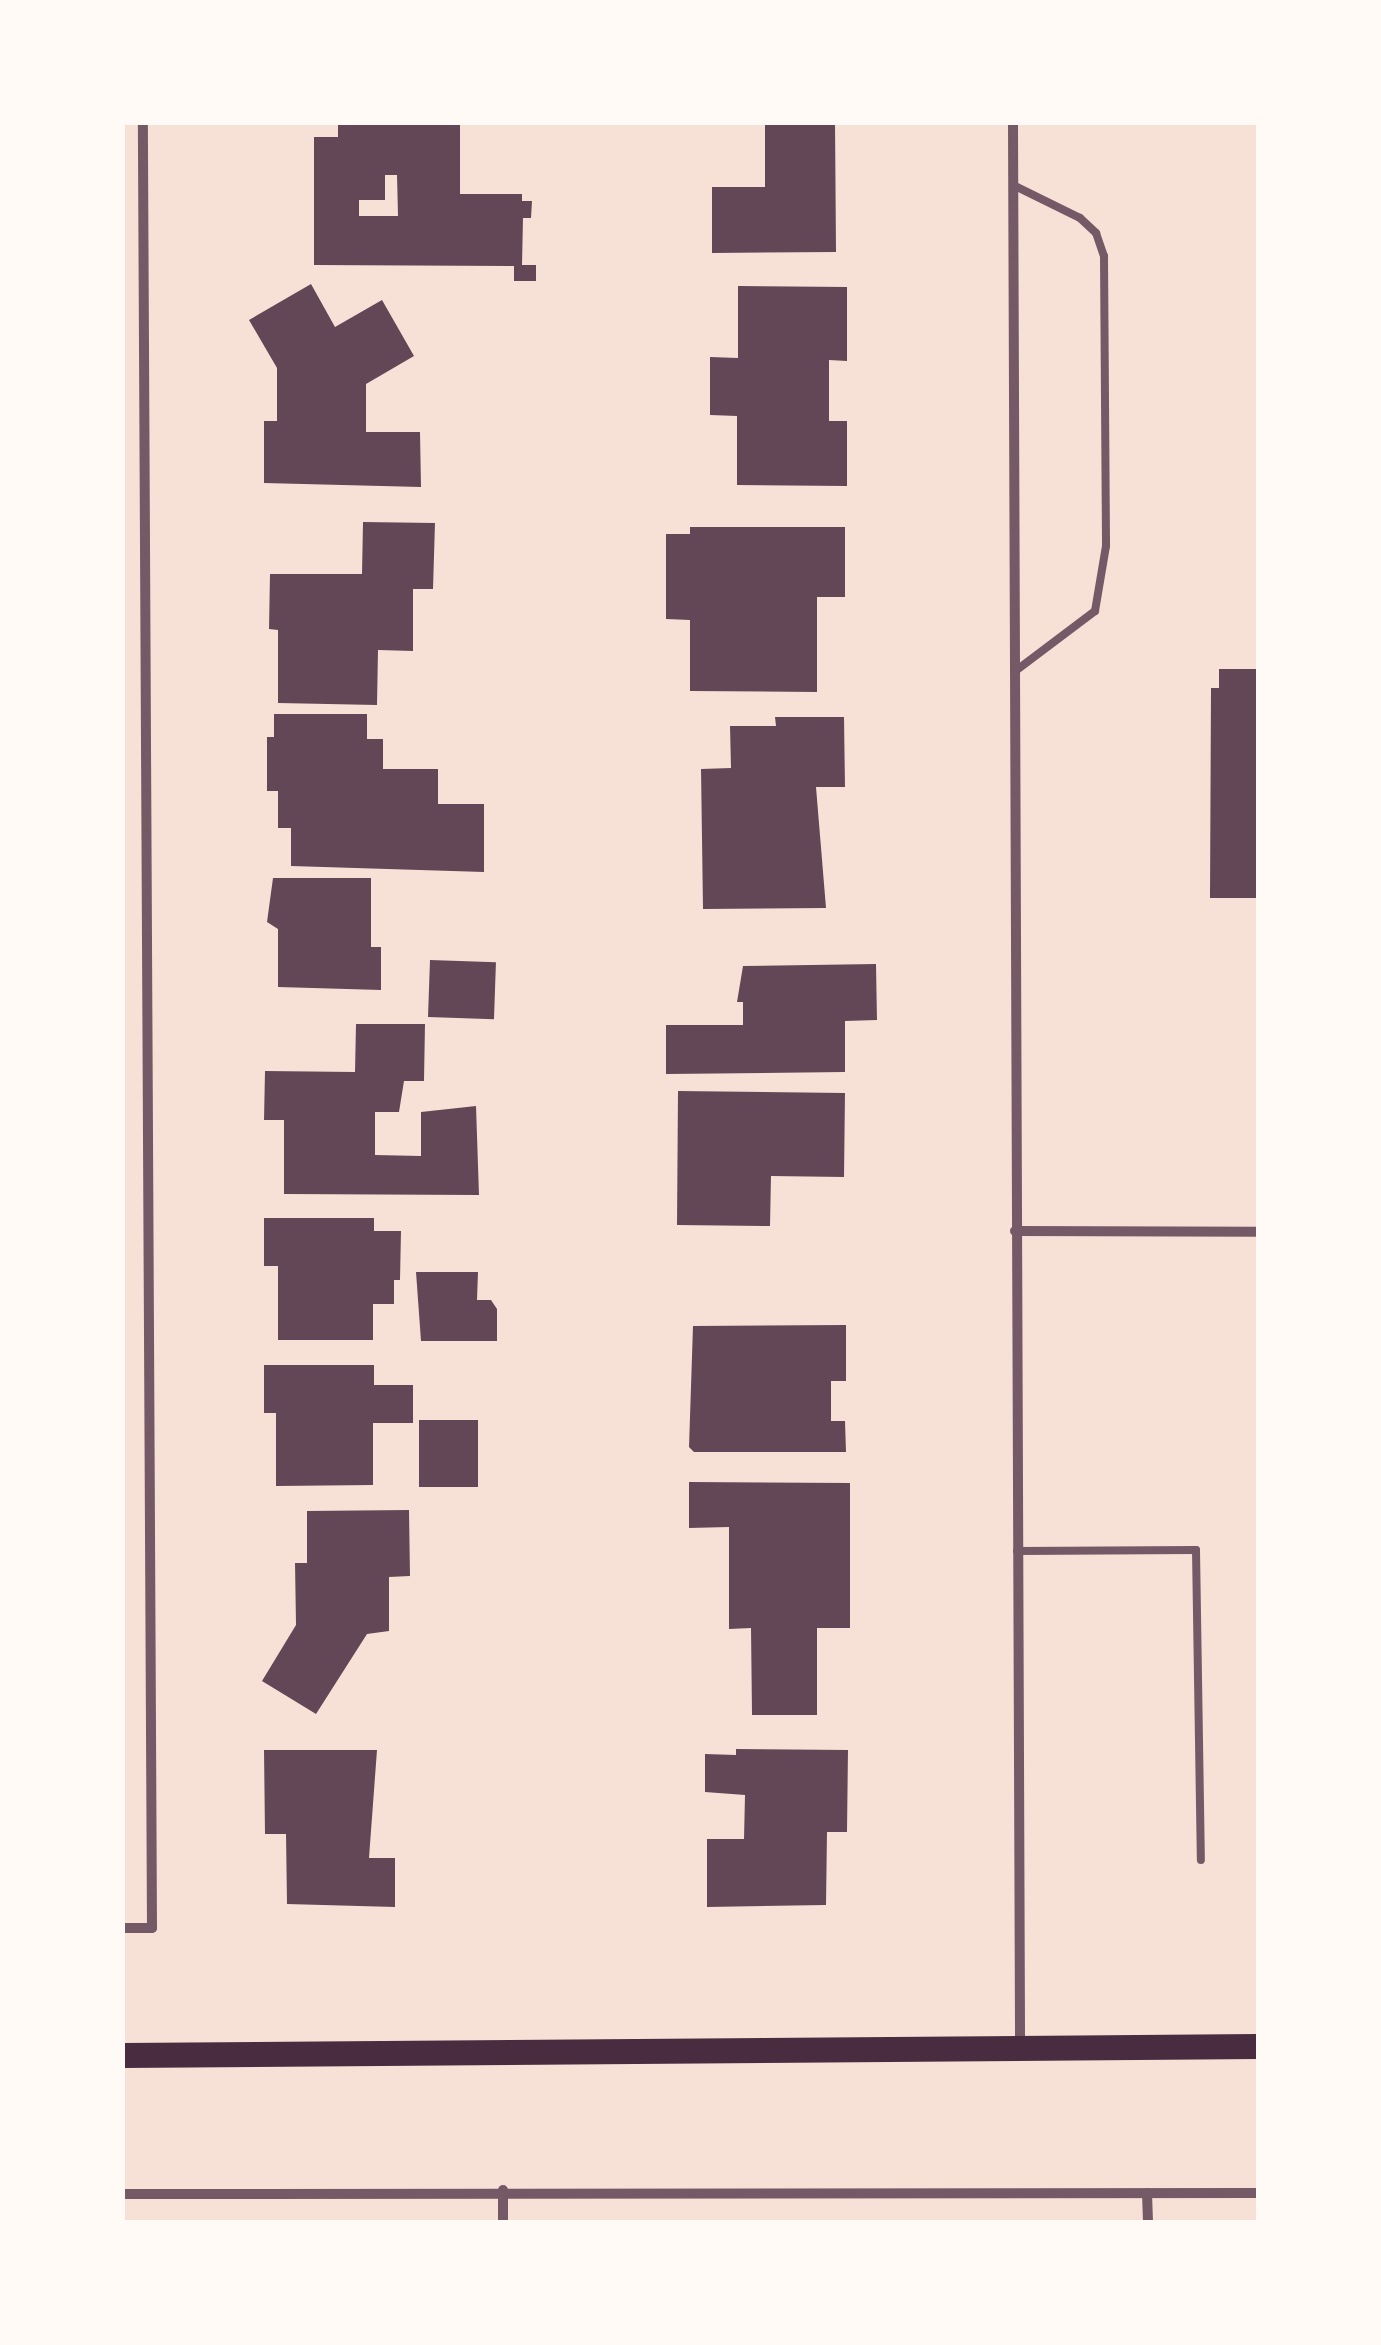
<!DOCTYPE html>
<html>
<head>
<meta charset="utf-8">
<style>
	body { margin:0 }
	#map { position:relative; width:1381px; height:2345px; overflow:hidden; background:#f7e1d7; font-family:"Noto Sans",sans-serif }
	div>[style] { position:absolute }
	.building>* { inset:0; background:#644757; transform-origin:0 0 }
	.service>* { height:8px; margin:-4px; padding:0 4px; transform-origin:4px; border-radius:4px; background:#755966 }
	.minor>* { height:10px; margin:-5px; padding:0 5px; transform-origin:5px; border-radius:5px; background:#755966 }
	.primary>* { height:25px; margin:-12.5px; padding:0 12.5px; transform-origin:12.5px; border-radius:12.5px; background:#4a2c40 }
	span { translate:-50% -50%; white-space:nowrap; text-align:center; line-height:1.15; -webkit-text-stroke:10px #fffaf5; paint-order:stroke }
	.frame { position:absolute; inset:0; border:125px solid #fffaf5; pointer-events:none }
</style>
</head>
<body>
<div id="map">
	<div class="building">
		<i style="clip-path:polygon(evenodd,338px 122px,460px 122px,460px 194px,522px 194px,522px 201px,532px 201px,531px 218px,523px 218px,522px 265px,536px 265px,536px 281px,514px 281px,514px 266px,314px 265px,314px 137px,338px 137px,338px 122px,385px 175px,397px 175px,398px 216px,359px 216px,359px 200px,385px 200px,385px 175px)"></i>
		<i style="clip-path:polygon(765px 122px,835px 122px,836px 252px,712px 253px,712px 187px,765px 187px)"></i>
		<i style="clip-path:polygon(311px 284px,335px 327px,382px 300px,414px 356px,366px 384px,366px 432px,420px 432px,421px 487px,264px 483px,264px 421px,277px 421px,277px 368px,249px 320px)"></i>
		<i style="clip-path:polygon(738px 286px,847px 287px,847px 361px,829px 360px,829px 421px,847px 421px,847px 486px,737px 485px,737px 416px,710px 415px,710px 357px,738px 358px)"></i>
		<i style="clip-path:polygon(363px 522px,435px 523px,433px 589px,413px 589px,413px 651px,378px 650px,377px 705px,278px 703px,278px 630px,269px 629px,270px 574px,362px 574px)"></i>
		<i style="clip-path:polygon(690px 527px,845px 527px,845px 597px,817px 597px,817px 692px,690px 691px,690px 620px,666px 619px,666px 534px,690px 534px)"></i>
		<i style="clip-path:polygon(1219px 669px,1258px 669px,1258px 898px,1210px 898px,1211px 688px,1219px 688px)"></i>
		<i style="clip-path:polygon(274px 714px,367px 714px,367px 739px,383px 739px,383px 769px,438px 769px,438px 804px,484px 804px,484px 872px,291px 866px,291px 828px,278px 828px,278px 791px,267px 791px,267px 737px,274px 737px)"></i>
		<i style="clip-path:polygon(775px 717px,844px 717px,845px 787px,816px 787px,826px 908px,703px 909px,701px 769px,731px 768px,730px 726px,776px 726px)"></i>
		<i style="clip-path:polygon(273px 878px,371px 878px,371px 947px,381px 947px,381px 990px,278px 987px,278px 929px,267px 922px)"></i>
		<i style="left:430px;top:960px;width:66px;height:57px;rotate:2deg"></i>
		<i style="clip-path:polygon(876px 964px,877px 1020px,845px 1021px,845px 1072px,666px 1074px,666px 1025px,743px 1025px,743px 1002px,737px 1002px,743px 966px)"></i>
		<i style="clip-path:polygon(356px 1024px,425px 1024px,424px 1081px,404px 1081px,399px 1112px,375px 1112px,375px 1155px,421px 1156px,421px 1112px,476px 1106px,479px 1195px,284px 1194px,284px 1120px,264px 1120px,265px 1071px,355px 1072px)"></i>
		<i style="clip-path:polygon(678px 1091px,845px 1093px,844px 1177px,771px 1176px,770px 1226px,677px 1225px)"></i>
		<i style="clip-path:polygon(264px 1218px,374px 1218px,374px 1231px,401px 1231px,400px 1280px,394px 1280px,394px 1304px,373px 1304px,373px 1340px,278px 1340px,278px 1266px,264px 1266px)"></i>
		<i style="clip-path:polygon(416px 1272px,478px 1272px,477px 1300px,491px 1300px,497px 1309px,497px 1341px,421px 1341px)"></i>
		<i style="clip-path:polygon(846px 1325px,846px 1381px,831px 1381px,831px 1421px,845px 1421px,846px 1452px,694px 1452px,689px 1447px,693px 1326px)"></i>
		<i style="clip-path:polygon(264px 1365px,374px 1365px,374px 1385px,413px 1385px,413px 1423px,373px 1423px,373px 1485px,276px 1486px,276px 1413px,264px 1413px)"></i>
		<i style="left:419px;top:1420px;width:59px;height:67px"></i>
		<i style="clip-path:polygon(689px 1482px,850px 1483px,850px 1628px,817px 1628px,817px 1715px,752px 1715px,751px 1628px,729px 1629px,729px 1527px,689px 1528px)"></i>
		<i style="clip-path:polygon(409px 1510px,410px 1576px,389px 1577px,389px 1631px,367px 1634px,316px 1714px,262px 1681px,296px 1625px,295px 1563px,307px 1563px,307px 1511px)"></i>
		<i style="clip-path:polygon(736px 1749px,848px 1750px,847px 1832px,827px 1832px,826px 1905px,707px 1907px,707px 1839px,744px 1839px,745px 1795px,705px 1792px,705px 1754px,736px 1755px)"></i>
		<i style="clip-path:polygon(264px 1750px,377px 1750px,369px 1858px,395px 1858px,395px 1907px,287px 1904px,286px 1834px,265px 1834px)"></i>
	</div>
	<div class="service">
		<i style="left:1013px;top:185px;width:75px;rotate:26.2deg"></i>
		<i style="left:1080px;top:218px;width:22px;rotate:43deg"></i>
		<i style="left:1096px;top:233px;width:24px;rotate:71deg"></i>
		<i style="left:1104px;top:256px;width:290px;rotate:89.6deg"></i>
		<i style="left:1106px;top:546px;width:66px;rotate:99.6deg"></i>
		<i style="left:1095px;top:611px;width:101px;rotate:143deg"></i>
		<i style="left:1017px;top:1551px;width:179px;rotate:-0.3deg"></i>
		<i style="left:1196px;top:1550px;width:310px;rotate:89.1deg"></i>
	</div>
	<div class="minor">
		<i style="left:1013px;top:122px;width:1923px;rotate:89.79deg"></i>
		<i style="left:1015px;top:1231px;width:243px;rotate:0.2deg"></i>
		<i style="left:122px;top:1928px;width:30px"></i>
		<i style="left:152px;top:1928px;width:1806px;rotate:-90.29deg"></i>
		<i style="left:503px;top:2190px;width:32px;rotate:90deg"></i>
		<i style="left:1147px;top:2193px;width:29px;rotate:88deg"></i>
		<i style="left:122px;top:2194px;width:1136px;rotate:-0.05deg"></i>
	</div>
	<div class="primary">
		<i style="left:122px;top:2055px;width:1136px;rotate:-0.45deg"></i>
	</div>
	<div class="frame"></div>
</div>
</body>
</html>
